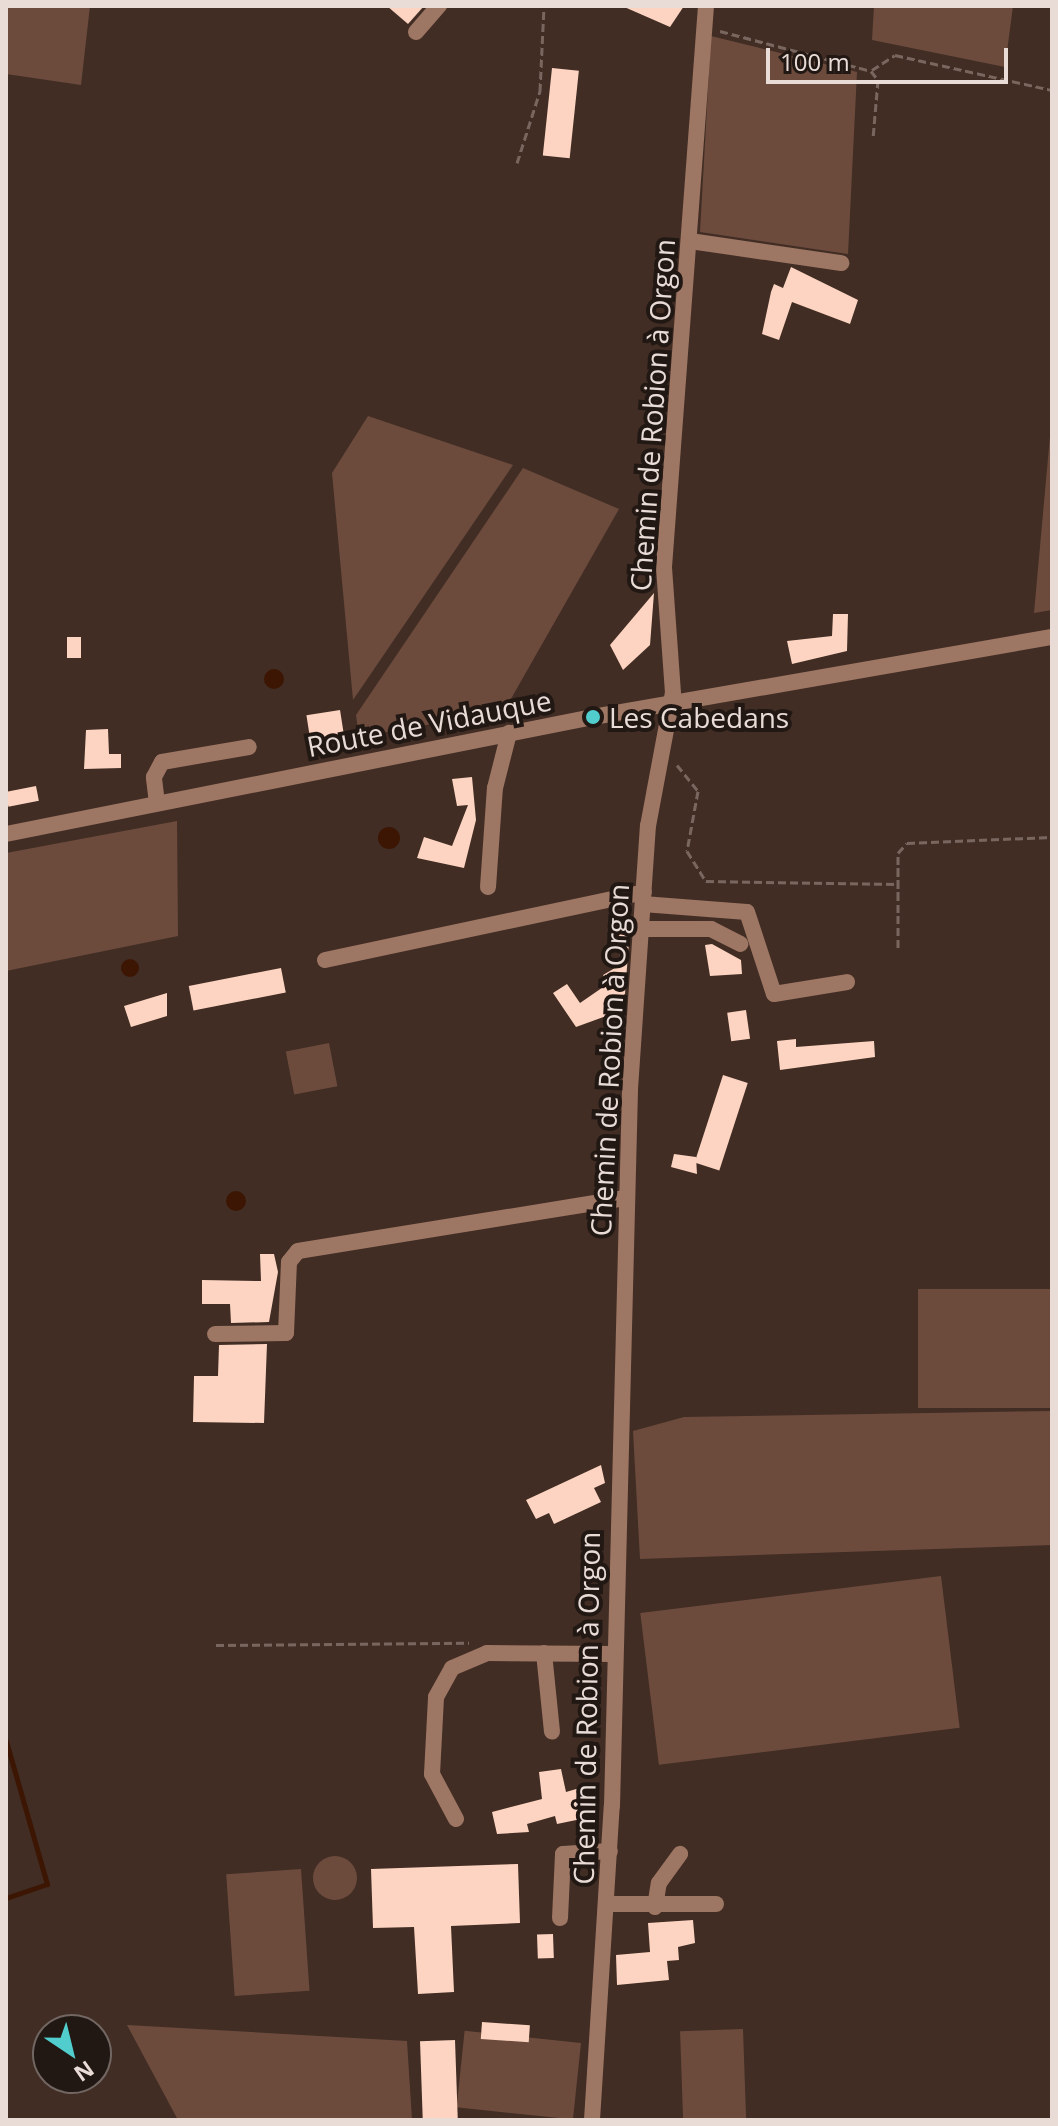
<!DOCTYPE html>
<html>
<head>
<meta charset="utf-8">
<style>
	body { margin:0 }
	#map { position:relative; width:1058px; height:2126px; overflow:hidden; background:#412d24; font-family:"Open Sans",sans-serif }
	div>[style] { position:absolute }
	.green>* { inset:0; background:#6c4b3d; transform-origin:0 0 }
	.round { border-radius:50% }
	.water>* { inset:0; background:#3c1603 }
	.stream>* { height:5px; margin:-2.5px; padding:0 2.5px; transform-origin:2.5px; border-radius:2.5px; background:#3c1603 }
	.building>* { inset:0; background:#fdd4c1; transform-origin:0 0 }
	.path>* { height:3px; margin-top:-1.5px; transform-origin:0; background:repeating-linear-gradient(90deg,#79675f 0 8px,transparent 0 12px) }
	.minor>* { height:16px; margin:-8px; padding:0 8px; transform-origin:8px; border-radius:8px; background:#9e7664 }
	.dots>* { width:22px; height:22px; translate:-50% -50%; box-sizing:border-box; border:4px solid #211814; border-radius:50% }
	span { translate:-50% -50%; white-space:nowrap; text-align:center; line-height:1.15; -webkit-text-stroke:8px #211814; paint-order:stroke }
	.street-label { font-size:28px; color:#e9dcd6 }
	.poi-label { font-size:28px; color:#e9dcd6 }
	.left { translate:0 -50%; text-align:left }
	.frame { position:absolute; inset:0; border:8px solid #e9dcd6; pointer-events:none }
	.north { position:absolute; left:32px; top:2014px; width:80px; height:80px; box-sizing:border-box; background:#211814; border:2px solid #716662; border-radius:50%; rotate:145deg; font-size:22px; font-weight:700; line-height:32px; text-align:center; color:#e9dcd6 }
	.north::after { content:''; display:block; margin:auto; width:28px; height:36px; background:#52cdcd; clip-path:polygon(50% 0,100% 100%,50% 72%,0 100%) }
	.scale { position:absolute; left:766px; top:48px; width:242px; height:36px; box-sizing:border-box; border:4px solid #e9dcd6; border-top:0; padding-left:10px; font-size:24px; line-height:28px; white-space:nowrap; color:#e9dcd6; -webkit-text-stroke:6px #211814; paint-order:stroke }
</style>
</head>
<body>
<div id="map">
	<div class="green">
		<i style="clip-path:polygon(6px 6px,90px 6px,81px 85px,6px 74px)"></i>
		<i style="clip-path:polygon(874px 6px,1013px 6px,1005px 67px,872px 40px)"></i>
		<i style="clip-path:polygon(711px 36px,857px 72px,848px 254px,700px 232px)"></i>
		<i style="clip-path:polygon(1052px 414px,1052px 610px,1034px 613px)"></i>
		<i style="clip-path:polygon(368px 416px,513px 465px,353px 700px,332px 473px)"></i>
		<i style="clip-path:polygon(523px 468px,619px 509px,504px 711px,359px 737px,356px 715px)"></i>
		<i style="clip-path:polygon(177px 821px,178px 936px,6px 971px,6px 853px)"></i>
		<i style="left:329px;top:1043px;width:44px;height:44px;rotate:79deg"></i>
		<i style="left:1052px;top:1289px;width:119px;height:134px;rotate:90deg"></i>
		<i style="clip-path:polygon(1052px 1411px,1052px 1545px,640px 1559px,633px 1431px,684px 1417px)"></i>
		<i style="left:941px;top:1576px;width:153px;height:303px;rotate:83deg"></i>
		<i class="round" style="left:313px;top:1856px;width:44px;height:44px"></i>
		<i style="left:301px;top:1869px;width:122px;height:75px;rotate:86deg"></i>
		<i style="clip-path:polygon(127px 2025px,407px 2041px,412px 2120px,178px 2120px)"></i>
		<i style="left:743px;top:2029px;width:91px;height:63px;rotate:88deg"></i>
		<i style="left:581px;top:2043px;width:77px;height:117px;rotate:96deg"></i>
	</div>
	<div class="water">
		<i class="round" style="left:264px;top:669px;width:20px;height:20px"></i>
		<i class="round" style="left:378px;top:827px;width:22px;height:22px"></i>
		<i class="round" style="left:121px;top:959px;width:18px;height:18px"></i>
		<i class="round" style="left:226px;top:1191px;width:20px;height:20px"></i>
	</div>
	<div class="stream">
		<i style="left:6px;top:1741px;width:149px;rotate:74deg"></i>
		<i style="left:47px;top:1884px;width:43px;rotate:161.1deg"></i>
	</div>
	<div class="building">
		<i style="clip-path:polygon(387px 6px,424px 6px,408px 24px)"></i>
		<i style="clip-path:polygon(622px 6px,684px 6px,670px 27px)"></i>
		<i style="left:552px;top:68px;width:27px;height:88px;rotate:6deg"></i>
		<i style="clip-path:polygon(791px 267px,858px 300px,850px 324px,792px 302px,779px 340px,762px 334px,771px 292px,774px 284px,783px 288px)"></i>
		<i style="clip-path:polygon(654px 593px,650px 645px,623px 670px,610px 645px)"></i>
		<i style="clip-path:polygon(833px 614px,848px 614px,847px 651px,792px 664px,787px 641px,832px 636px)"></i>
		<i style="left:67px;top:637px;width:14px;height:21px"></i>
		<i style="left:340px;top:710px;width:26px;height:34px;rotate:81deg"></i>
		<i style="clip-path:polygon(108px 729px,109px 754px,121px 754px,121px 768px,84px 769px,86px 730px)"></i>
		<i style="clip-path:polygon(472px 777px,476px 820px,464px 868px,417px 858px,424px 837px,452px 846px,468px 805px,457px 806px,452px 779px)"></i>
		<i style="left:36px;top:786px;width:15px;height:31px;rotate:79deg"></i>
		<i style="clip-path:polygon(630px 927px,625px 994px,605px 1008px,609px 1015px,576px 1027px,553px 993px,567px 984px,580px 1003px,609px 983px,603px 975px,620px 965px,619px 929px)"></i>
		<i style="clip-path:polygon(712px 944px,741px 960px,742px 974px,710px 976px,705px 945px)"></i>
		<i style="left:281px;top:968px;width:25px;height:94px;rotate:79deg"></i>
		<i style="clip-path:polygon(167px 993px,167px 1016px,131px 1027px,124px 1006px)"></i>
		<i style="left:746px;top:1010px;width:29px;height:19px;rotate:82deg"></i>
		<i style="clip-path:polygon(796px 1039px,796px 1047px,874px 1041px,875px 1057px,780px 1070px,777px 1041px)"></i>
		<i style="left:723px;top:1075px;width:26px;height:92px;rotate:18deg"></i>
		<i style="clip-path:polygon(674px 1154px,696px 1157px,697px 1174px,671px 1167px)"></i>
		<i style="clip-path:polygon(260px 1254px,274px 1254px,278px 1272px,269px 1322px,231px 1323px,230px 1304px,202px 1304px,202px 1280px,261px 1281px)"></i>
		<i style="clip-path:polygon(267px 1344px,264px 1423px,193px 1422px,194px 1376px,218px 1376px,219px 1345px)"></i>
		<i style="clip-path:polygon(601px 1465px,605px 1483px,594px 1488px,601px 1502px,554px 1524px,549px 1513px,536px 1519px,526px 1500px)"></i>
		<i style="clip-path:polygon(561px 1769px,566px 1792px,583px 1787px,586px 1818px,557px 1824px,555px 1816px,527px 1824px,529px 1832px,497px 1834px,492px 1812px,542px 1799px,539px 1772px)"></i>
		<i style="clip-path:polygon(518px 1864px,520px 1923px,451px 1926px,454px 1992px,418px 1994px,414px 1927px,373px 1928px,371px 1869px)"></i>
		<i style="clip-path:polygon(693px 1920px,695px 1943px,678px 1947px,679px 1960px,667px 1961px,669px 1980px,617px 1985px,616px 1955px,650px 1952px,648px 1923px)"></i>
		<i style="left:553px;top:1934px;width:24px;height:16px;rotate:88deg"></i>
		<i style="left:482px;top:2022px;width:48px;height:17px;rotate:4deg"></i>
		<i style="left:455px;top:2040px;width:80px;height:35px;rotate:88deg"></i>
	</div>
	<div class="path">
		<i style="left:720px;top:31px;width:156px;rotate:14.8deg"></i>
		<i style="left:871px;top:71px;width:11px;rotate:52deg"></i>
		<i style="left:878px;top:80px;width:58px;rotate:94.9deg"></i>
		<i style="left:872px;top:70px;width:27px;rotate:-33deg"></i>
		<i style="left:895px;top:55px;width:161px;rotate:12.6deg"></i>
		<i style="left:517px;top:163px;width:76px;rotate:-72.3deg"></i>
		<i style="left:540px;top:91px;width:85px;rotate:-87.3deg"></i>
		<i style="left:677px;top:765px;width:33px;rotate:51deg"></i>
		<i style="left:698px;top:791px;width:61px;rotate:100.4deg"></i>
		<i style="left:687px;top:851px;width:36px;rotate:58deg"></i>
		<i style="left:706px;top:881px;width:192px;rotate:0.9deg"></i>
		<i style="left:898px;top:948px;width:95px;rotate:-90deg"></i>
		<i style="left:898px;top:853px;width:13px;rotate:-48deg"></i>
		<i style="left:907px;top:843px;width:145px;rotate:-2.4deg"></i>
		<i style="left:216px;top:1645px;width:253px;rotate:-0.5deg"></i>
	</div>
	<div class="minor">
		<i style="left:416px;top:32px;width:35px;rotate:-49deg"></i>
		<i style="left:690px;top:241px;width:153px;rotate:8.3deg"></i>
		<i style="left:157px;top:803px;width:26px;rotate:-97deg"></i>
		<i style="left:154px;top:777px;width:17px;rotate:-62deg"></i>
		<i style="left:162px;top:762px;width:88px;rotate:-9.8deg"></i>
		<i style="left:6px;top:834px;width:599px;rotate:-11.27deg"></i>
		<i style="left:593px;top:717px;width:466px;rotate:-9.9deg"></i>
		<i style="left:488px;top:887px;width:99px;rotate:-86deg"></i>
		<i style="left:495px;top:788px;width:57px;rotate:-75.7deg"></i>
		<i style="left:643px;top:904px;width:104px;rotate:4.4deg"></i>
		<i style="left:747px;top:912px;width:86px;rotate:71.8deg"></i>
		<i style="left:774px;top:994px;width:74px;rotate:-9.3deg"></i>
		<i style="left:641px;top:929px;width:70px"></i>
		<i style="left:711px;top:929px;width:33px;rotate:27deg"></i>
		<i style="left:325px;top:960px;width:326px;rotate:-12deg"></i>
		<i style="left:215px;top:1334px;width:71px;rotate:-0.8deg"></i>
		<i style="left:286px;top:1333px;width:71px;rotate:-87.6deg"></i>
		<i style="left:289px;top:1262px;width:14px;rotate:-51deg"></i>
		<i style="left:298px;top:1251px;width:333px;rotate:-9.2deg"></i>
		<i style="left:544px;top:1653px;width:79px;rotate:84.2deg"></i>
		<i style="left:456px;top:1819px;width:51px;rotate:-118.1deg"></i>
		<i style="left:432px;top:1774px;width:77px;rotate:-87deg"></i>
		<i style="left:436px;top:1697px;width:33px;rotate:-61deg"></i>
		<i style="left:452px;top:1668px;width:38px;rotate:-23deg"></i>
		<i style="left:487px;top:1653px;width:125px;rotate:0.5deg"></i>
		<i style="left:608px;top:1904px;width:108px"></i>
		<i style="left:655px;top:1907px;width:24px;rotate:-81deg"></i>
		<i style="left:659px;top:1883px;width:36px;rotate:-54deg"></i>
		<i style="left:560px;top:1918px;width:64px;rotate:-87.3deg"></i>
		<i style="left:563px;top:1854px;width:47px;rotate:-3.7deg"></i>
		<i style="left:592px;top:2120px;width:315px;rotate:-86.4deg"></i>
		<i style="left:612px;top:1806px;width:717px;rotate:-88.56deg"></i>
		<i style="left:630px;top:1089px;width:264px;rotate:-86.1deg"></i>
		<i style="left:648px;top:826px;width:135px;rotate:-79.4deg"></i>
		<i style="left:673px;top:693px;width:126px;rotate:-94.1deg"></i>
		<i style="left:664px;top:567px;width:563px;rotate:-85.72deg"></i>
	</div>
	<div class="dots">
		<i style="left:593px;top:717px;background:#52cdcd"></i>
	</div>
	<div class="street-label">
		<span style="left:652px;top:415px;rotate:-86deg">Chemin de Robion à Orgon</span>
		<span style="left:429px;top:723px;rotate:-11deg">Route de Vidauque</span>
		<span style="left:609px;top:1060px;rotate:-87deg">Chemin de Robion à Orgon</span>
		<span style="left:586px;top:1708px;rotate:-89deg">Chemin de Robion à Orgon</span>
	</div>
	<div class="poi-label">
		<span class="left" style="left:609px;top:717px">Les Cabedans</span>
	</div>
	<div class="frame"></div>
	<div class="north">N</div>
	<div class="scale">100 m</div>
</div>
</body>
</html>
